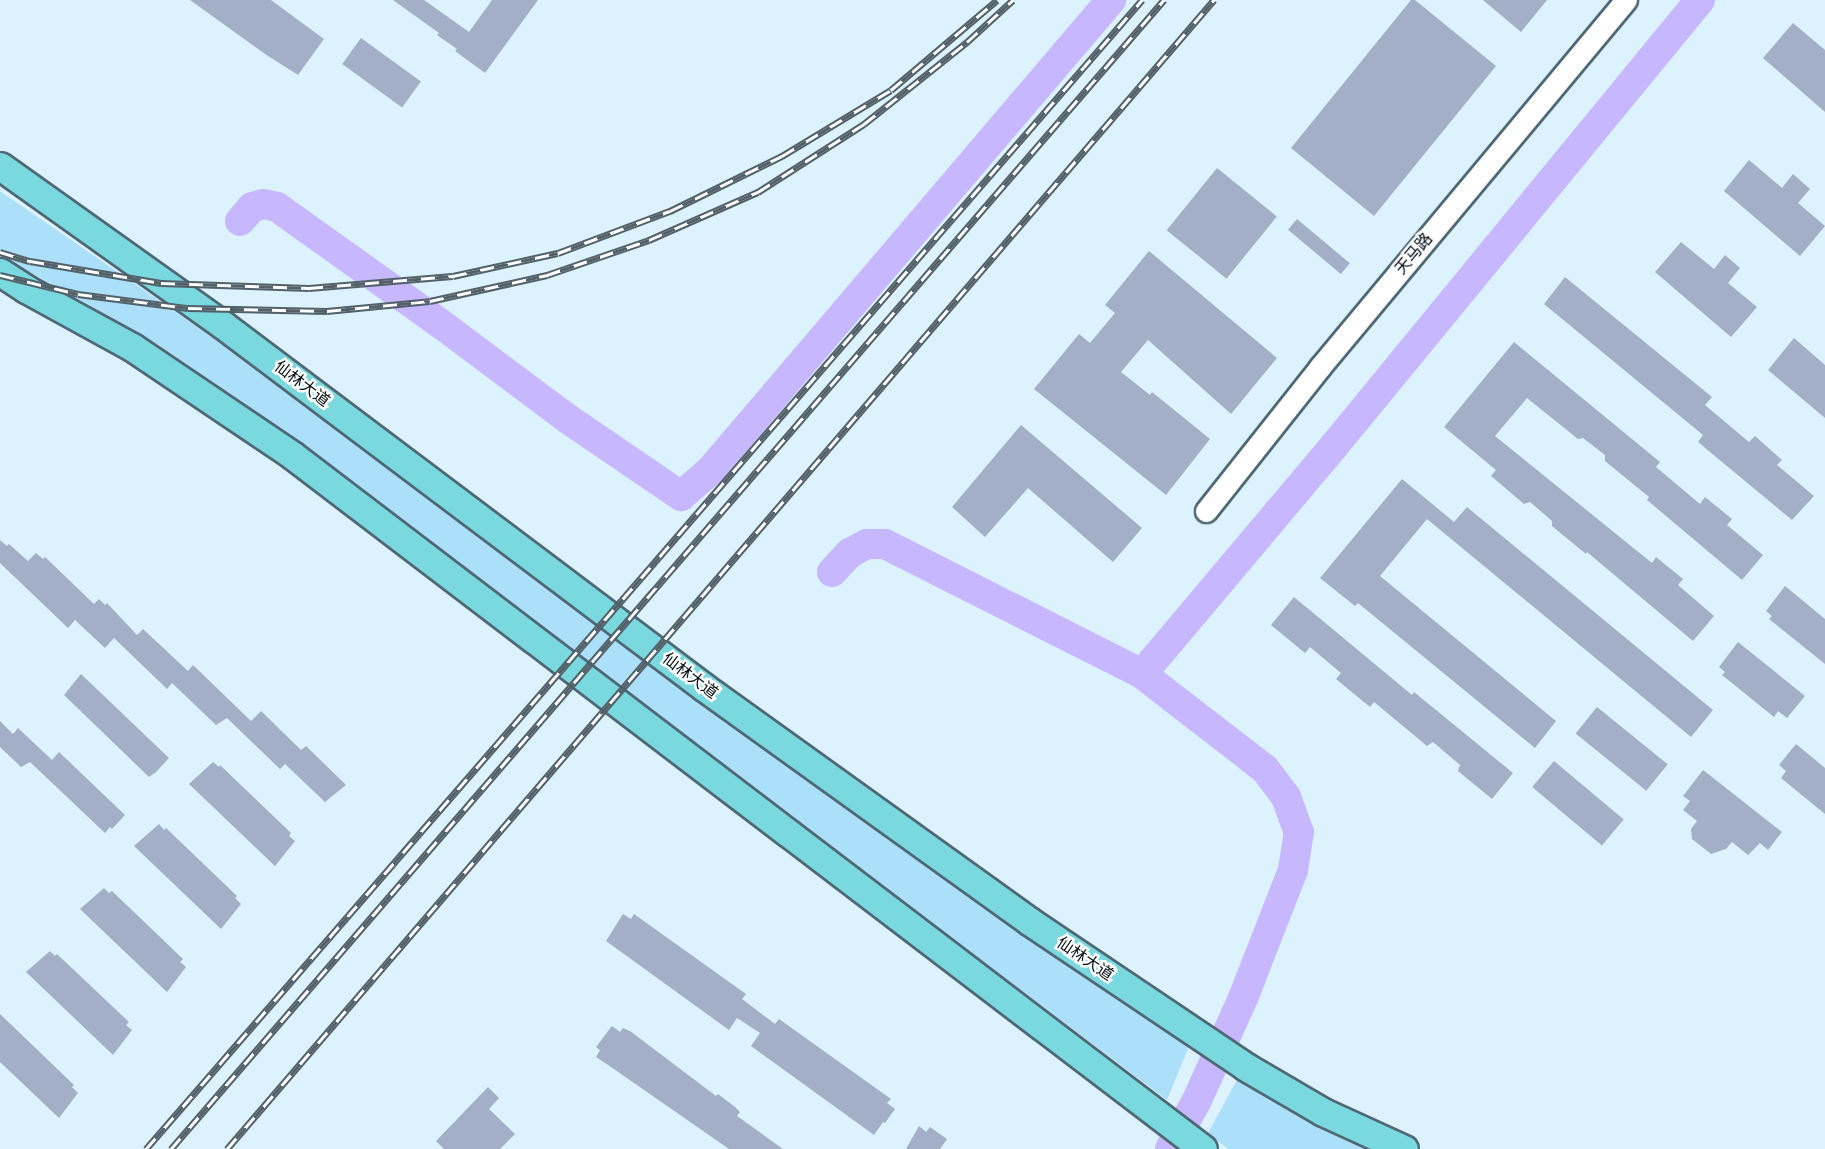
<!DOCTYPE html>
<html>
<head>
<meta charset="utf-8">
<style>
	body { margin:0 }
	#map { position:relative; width:1825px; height:1149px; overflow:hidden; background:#dcf2fe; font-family:Roboto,"Noto Sans SC",sans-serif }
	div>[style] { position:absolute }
	.green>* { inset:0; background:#abdffa }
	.river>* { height:30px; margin:-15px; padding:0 15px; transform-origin:15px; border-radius:15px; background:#c6b7ff }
	.building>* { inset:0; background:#a3afc6; transform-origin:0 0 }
	.roads { filter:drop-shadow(2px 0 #4f6875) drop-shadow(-2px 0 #4f6875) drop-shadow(0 2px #4f6875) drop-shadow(0 -2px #4f6875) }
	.minor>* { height:21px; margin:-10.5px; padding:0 10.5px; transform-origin:10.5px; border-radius:10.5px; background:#fff }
	.major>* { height:27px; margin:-13.5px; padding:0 13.5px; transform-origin:13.5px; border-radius:13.5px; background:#79d9de }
	.rail>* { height:7px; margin-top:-3.5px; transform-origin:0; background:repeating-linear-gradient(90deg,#fff 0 14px,#536068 0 28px); box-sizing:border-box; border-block:2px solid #536068 }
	span { translate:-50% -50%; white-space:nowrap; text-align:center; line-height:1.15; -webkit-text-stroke:5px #fff; paint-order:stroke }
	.street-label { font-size:16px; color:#050e13 }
</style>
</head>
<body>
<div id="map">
	<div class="green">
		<i style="clip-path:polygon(0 191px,289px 390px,622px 643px,986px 908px,1189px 1046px,1167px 1100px,370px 499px,93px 307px,0 256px)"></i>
		<i style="clip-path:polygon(1238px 1078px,1308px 1121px,1370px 1149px,1228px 1149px,1208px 1133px)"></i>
	</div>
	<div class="river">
		<i style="left:240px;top:221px;width:18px;rotate:-49deg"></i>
		<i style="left:252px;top:207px;width:12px;rotate:-14deg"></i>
		<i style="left:264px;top:204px;width:13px;rotate:13deg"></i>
		<i style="left:277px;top:207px;width:201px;rotate:35.5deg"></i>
		<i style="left:441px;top:324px;width:159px;rotate:36.8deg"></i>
		<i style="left:568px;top:419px;width:137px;rotate:34.3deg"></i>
		<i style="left:681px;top:496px;width:38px;rotate:-41deg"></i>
		<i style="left:710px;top:471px;width:619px;rotate:-49.59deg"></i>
		<i style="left:832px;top:572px;width:26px;rotate:-47deg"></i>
		<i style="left:850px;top:553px;width:19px;rotate:-28deg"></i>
		<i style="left:867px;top:544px;width:18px"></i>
		<i style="left:885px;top:544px;width:288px;rotate:26.8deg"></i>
		<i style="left:1142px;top:674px;width:155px;rotate:37.7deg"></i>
		<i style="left:1265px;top:769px;width:35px;rotate:53deg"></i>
		<i style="left:1286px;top:797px;width:37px;rotate:70deg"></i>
		<i style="left:1299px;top:832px;width:38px;rotate:99deg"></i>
		<i style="left:1293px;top:870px;width:135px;rotate:111.3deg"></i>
		<i style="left:1244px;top:996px;width:114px;rotate:114.3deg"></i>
		<i style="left:1197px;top:1100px;width:56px;rotate:118.9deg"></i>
		<i style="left:1142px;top:674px;width:298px;rotate:-49.9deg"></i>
		<i style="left:1334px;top:446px;width:577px;rotate:-50.63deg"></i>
	</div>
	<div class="building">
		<i style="clip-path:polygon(190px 0,271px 0,324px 39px,298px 75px,265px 54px)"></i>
		<i style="clip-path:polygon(393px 0,424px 0,469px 32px,492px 0,538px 0,485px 73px,455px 51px,457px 49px,437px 35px,439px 33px)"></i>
		<i style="clip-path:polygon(1411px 0,1415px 0,1496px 66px,1374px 216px,1291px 148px)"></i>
		<i style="clip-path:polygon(1483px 0,1547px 0,1521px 32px)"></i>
		<i style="clip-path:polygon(1793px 23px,1825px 50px,1825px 112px,1763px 58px)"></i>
		<i style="left:361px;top:38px;width:74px;height:32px;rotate:36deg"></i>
		<i style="clip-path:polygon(1749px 160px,1782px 188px,1793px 174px,1810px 189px,1798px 203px,1825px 226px,1800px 256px,1724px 191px)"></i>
		<i style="left:1217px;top:168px;width:77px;height:80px;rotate:39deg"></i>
		<i style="left:1297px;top:219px;width:69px;height:14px;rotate:40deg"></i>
		<i style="clip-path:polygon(1681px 242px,1714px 269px,1725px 255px,1740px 268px,1728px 283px,1757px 307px,1731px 337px,1655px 272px)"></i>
		<i style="clip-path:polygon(1149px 251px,1277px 358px,1231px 414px,1148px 340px,1121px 372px,1150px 395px,1152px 392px,1210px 439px,1166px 495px,1034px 389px,1079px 334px,1090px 343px,1115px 313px,1105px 305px)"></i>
		<i style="clip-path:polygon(1565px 277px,1712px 397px,1705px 405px,1749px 442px,1755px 436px,1782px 460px,1777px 465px,1814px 496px,1792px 520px,1698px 442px,1703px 435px,1544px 304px)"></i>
		<i style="clip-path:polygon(1794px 338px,1825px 365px,1825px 418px,1768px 370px)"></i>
		<i style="clip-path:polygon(1514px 342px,1660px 462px,1656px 467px,1700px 504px,1705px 497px,1732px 519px,1727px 525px,1763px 555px,1742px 580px,1647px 500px,1649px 497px,1605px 461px,1605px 455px,1583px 438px,1578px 439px,1527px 398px,1495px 436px,1652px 563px,1656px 557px,1683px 579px,1678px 585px,1714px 616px,1693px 641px,1587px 552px,1586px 554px,1552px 526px,1552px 521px,1530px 502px,1524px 504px,1491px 476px,1496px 470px,1444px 427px)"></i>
		<i style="clip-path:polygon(1021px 425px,1142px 528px,1113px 562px,1028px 488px,985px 537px,952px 507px)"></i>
		<i style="clip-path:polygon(1402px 479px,1454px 522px,1467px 507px,1713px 710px,1691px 737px,1427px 519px,1380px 576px,1556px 721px,1535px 748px,1358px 603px,1355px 606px,1320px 578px)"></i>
		<i style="clip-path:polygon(0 540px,7px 546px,9px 544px,28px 561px,36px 553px,43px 559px,45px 557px,94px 604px,99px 599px,105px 605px,107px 603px,137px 635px,143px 629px,188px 671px,193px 665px,251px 721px,261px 711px,301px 750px,306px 746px,346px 785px,325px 802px,285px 764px,280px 769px,227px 718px,216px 725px,172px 683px,167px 689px,114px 638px,105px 648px,75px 620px,68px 628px,0 563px)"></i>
		<i style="clip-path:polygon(1785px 586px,1825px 619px,1825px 664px,1769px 619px,1772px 616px,1766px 611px)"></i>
		<i style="clip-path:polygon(1294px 597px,1412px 695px,1414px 692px,1513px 773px,1492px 799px,1458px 771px,1460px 765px,1433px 742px,1427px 746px,1374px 702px,1370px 707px,1336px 679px,1341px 673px,1310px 647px,1305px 653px,1271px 625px)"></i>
		<i style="clip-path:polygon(1738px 642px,1805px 696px,1787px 718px,1778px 711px,1774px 717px,1722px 675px,1725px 672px,1719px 667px)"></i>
		<i style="clip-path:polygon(81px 674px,169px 758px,156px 772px,149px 777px,64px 695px)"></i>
		<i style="left:1597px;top:707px;width:91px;height:34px;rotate:39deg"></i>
		<i style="clip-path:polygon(0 721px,13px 734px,18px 728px,52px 760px,59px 752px,125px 815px,112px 829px,110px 827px,105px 833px,30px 762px,21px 767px,0 747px)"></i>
		<i style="clip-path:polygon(1796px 744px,1825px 768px,1825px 814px,1781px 778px,1786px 771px,1779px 765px)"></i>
		<i style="left:1554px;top:761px;width:91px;height:34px;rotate:40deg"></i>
		<i style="clip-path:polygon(213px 762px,219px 767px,220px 765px,291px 833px,289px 836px,295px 841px,275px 866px,189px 784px)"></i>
		<i style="clip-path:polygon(1703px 770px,1782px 832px,1768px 850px,1760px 843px,1748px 855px,1732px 842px,1726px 849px,1711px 854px,1692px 839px,1691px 829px,1697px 821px,1683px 810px,1690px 801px,1683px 796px)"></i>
		<i style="clip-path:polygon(159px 824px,164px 830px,166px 828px,237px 896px,235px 898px,241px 904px,221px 929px,134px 846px)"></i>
		<i style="clip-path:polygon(104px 888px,109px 893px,112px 891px,183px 959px,180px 962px,186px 967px,167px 992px,80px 909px)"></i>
		<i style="clip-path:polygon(623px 914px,631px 919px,634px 914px,746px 994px,742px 999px,775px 1024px,779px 1019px,891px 1099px,887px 1103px,895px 1109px,885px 1123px,883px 1122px,874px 1135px,751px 1046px,760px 1033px,737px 1018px,729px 1030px,606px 941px)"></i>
		<i style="clip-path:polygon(50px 951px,55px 956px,57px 954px,129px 1022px,126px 1025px,132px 1030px,113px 1055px,26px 972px)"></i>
		<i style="clip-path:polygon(0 1014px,74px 1085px,72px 1087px,78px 1093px,59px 1118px,0 1062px)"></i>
		<i style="clip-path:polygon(612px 1026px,620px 1032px,623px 1028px,630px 1031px,716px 1096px,718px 1094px,735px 1107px,740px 1112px,737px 1116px,783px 1149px,729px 1149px,611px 1067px,596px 1057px,600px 1050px,596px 1047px)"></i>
		<i style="clip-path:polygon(488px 1087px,499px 1098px,489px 1109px,515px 1134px,500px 1149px,444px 1149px,436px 1141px)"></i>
		<i style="clip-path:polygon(919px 1126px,926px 1132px,930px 1127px,947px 1139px,940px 1149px,906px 1149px)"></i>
	</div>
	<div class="roads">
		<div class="minor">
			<i style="left:1206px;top:511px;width:184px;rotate:-51.6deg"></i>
			<i style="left:1320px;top:367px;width:478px;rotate:-50.2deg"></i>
		</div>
		<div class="major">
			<i style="left:0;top:166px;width:274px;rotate:35.5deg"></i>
			<i style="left:223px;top:325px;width:603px;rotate:36.98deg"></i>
			<i style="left:705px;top:688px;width:399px;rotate:35.7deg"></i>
			<i style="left:1029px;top:921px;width:262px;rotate:33.9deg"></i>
			<i style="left:1246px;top:1067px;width:89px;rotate:30.3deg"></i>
			<i style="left:1323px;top:1112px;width:89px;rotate:24.6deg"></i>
			<i style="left:0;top:272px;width:31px;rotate:33deg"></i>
			<i style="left:26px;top:289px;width:121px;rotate:28.7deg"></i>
			<i style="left:132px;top:347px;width:193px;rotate:34deg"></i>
			<i style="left:292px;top:455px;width:1145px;rotate:37.3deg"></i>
		</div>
	</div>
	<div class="rail">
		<i style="left:0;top:252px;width:31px;rotate:17deg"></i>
		<i style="left:30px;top:261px;width:133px;rotate:9.5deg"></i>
		<i style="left:161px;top:283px;width:148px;rotate:1.9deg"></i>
		<i style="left:309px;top:288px;width:144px;rotate:-4.8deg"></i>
		<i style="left:453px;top:276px;width:107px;rotate:-12.4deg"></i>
		<i style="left:558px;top:253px;width:120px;rotate:-20.6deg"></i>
		<i style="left:670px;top:211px;width:125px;rotate:-26.2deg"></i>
		<i style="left:782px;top:156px;width:127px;rotate:-31.2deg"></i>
		<i style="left:891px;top:90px;width:139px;rotate:-40.3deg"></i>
		<i style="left:0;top:275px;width:80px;rotate:13.7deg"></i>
		<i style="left:78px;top:294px;width:111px;rotate:7.3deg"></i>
		<i style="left:188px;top:308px;width:139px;rotate:1.2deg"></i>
		<i style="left:327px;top:311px;width:103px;rotate:-5.5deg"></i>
		<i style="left:430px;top:301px;width:120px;rotate:-12.5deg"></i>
		<i style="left:547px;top:275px;width:108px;rotate:-18.9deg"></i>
		<i style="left:649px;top:240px;width:119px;rotate:-23.8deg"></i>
		<i style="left:758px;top:192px;width:126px;rotate:-32.7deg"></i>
		<i style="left:864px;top:124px;width:132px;rotate:-38.5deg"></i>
		<i style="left:967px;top:42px;width:62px;rotate:-42.4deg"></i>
		<i style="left:146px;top:1149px;width:1521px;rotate:-49.08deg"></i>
		<i style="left:171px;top:1149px;width:1519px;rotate:-49.17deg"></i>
		<i style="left:227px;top:1149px;width:1515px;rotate:-49.34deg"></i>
	</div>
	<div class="street-label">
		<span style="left:1414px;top:254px;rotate:-50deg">天马路</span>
		<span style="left:302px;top:384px;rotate:37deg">仙林大道</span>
		<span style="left:690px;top:676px;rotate:37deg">仙林大道</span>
		<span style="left:1085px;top:959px;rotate:34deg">仙林大道</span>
	</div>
</div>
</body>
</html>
